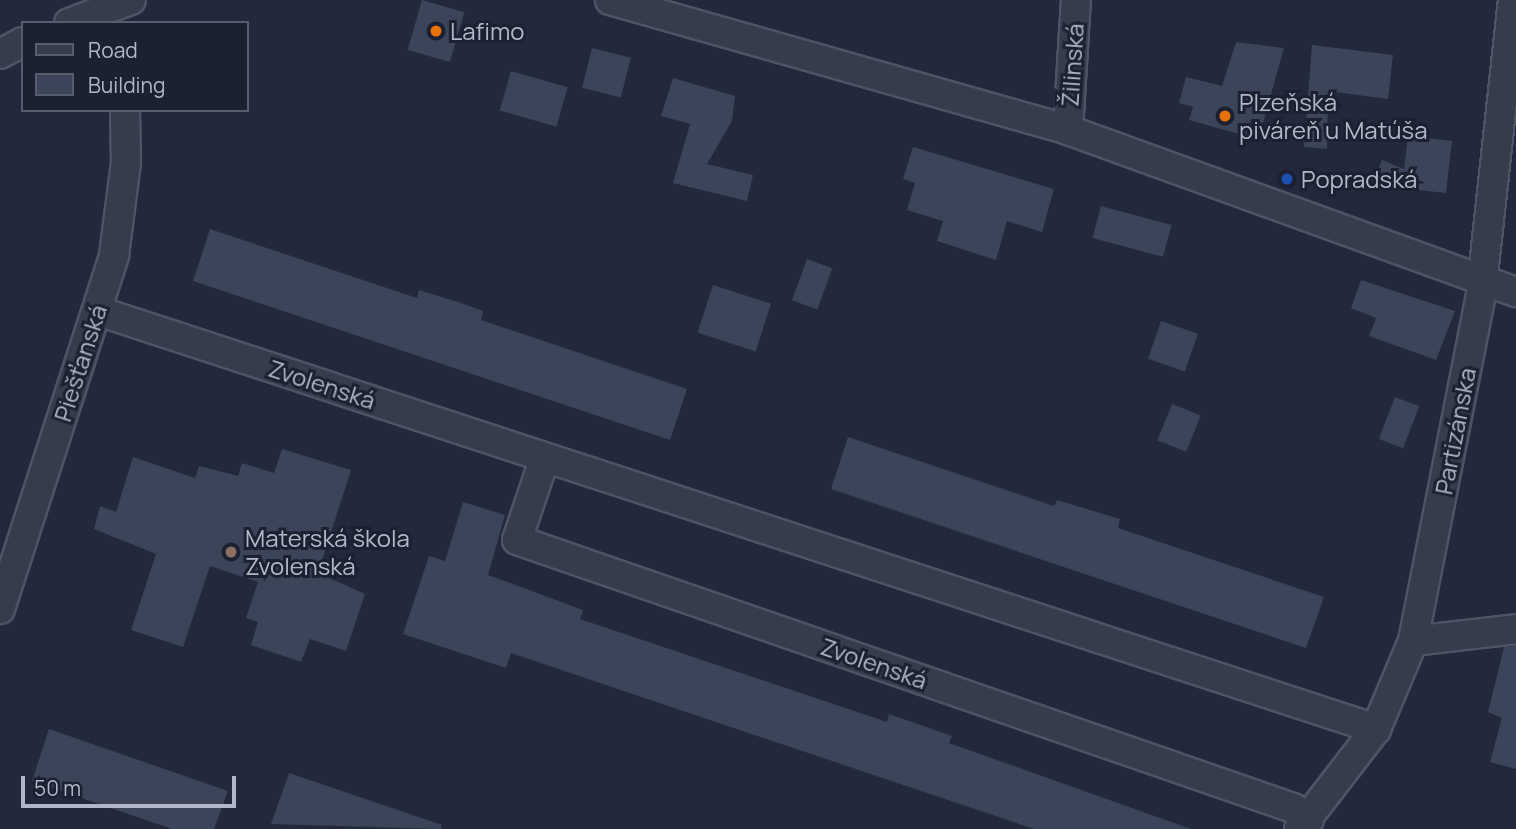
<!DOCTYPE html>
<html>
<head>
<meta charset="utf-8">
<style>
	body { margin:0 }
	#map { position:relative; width:1516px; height:829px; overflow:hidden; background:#22293c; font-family:Manrope,sans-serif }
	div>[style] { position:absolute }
	.building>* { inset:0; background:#3c4459; transform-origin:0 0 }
	.roads { filter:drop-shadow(2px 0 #4e5464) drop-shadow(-2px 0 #4e5464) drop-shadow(0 2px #4e5464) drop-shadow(0 -2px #4e5464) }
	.minor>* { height:28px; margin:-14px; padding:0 14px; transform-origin:14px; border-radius:14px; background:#363c4c }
	.dots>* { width:19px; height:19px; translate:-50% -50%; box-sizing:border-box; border:4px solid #1b2131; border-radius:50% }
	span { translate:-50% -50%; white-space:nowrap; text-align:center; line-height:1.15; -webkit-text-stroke:6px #1b2131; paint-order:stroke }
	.poi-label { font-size:24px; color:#b1b7c8 }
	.left { translate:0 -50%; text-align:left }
	.street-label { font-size:24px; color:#b1b7c8 }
	.legend { position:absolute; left:21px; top:21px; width:228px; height:91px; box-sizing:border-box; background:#1b2131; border:2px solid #575d6d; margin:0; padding:9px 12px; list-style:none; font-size:21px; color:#b1b7c8 }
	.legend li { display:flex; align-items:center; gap:14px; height:35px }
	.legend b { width:35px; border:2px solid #575d6d }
	.scale { position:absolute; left:21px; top:776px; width:215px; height:32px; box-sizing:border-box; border:4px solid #b1b7c8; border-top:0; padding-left:9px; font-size:21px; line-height:24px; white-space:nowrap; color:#b1b7c8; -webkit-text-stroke:5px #1b2131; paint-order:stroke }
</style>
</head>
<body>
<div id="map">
	<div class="building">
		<i style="left:422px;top:0;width:44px;height:52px;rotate:16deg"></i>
		<i style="clip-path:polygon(1236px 42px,1284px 48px,1263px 123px,1251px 119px,1246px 136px,1189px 120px,1193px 107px,1179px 103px,1186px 77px,1222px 86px)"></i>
		<i style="clip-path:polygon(1312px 45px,1393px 55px,1388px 99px,1328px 91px,1327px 149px,1304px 147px)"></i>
		<i style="left:592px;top:48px;width:40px;height:41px;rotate:14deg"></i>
		<i style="left:511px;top:71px;width:59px;height:41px;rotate:16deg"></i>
		<i style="clip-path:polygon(673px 78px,735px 96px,732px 121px,707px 164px,753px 175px,747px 201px,673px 183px,690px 124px,661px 116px)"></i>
		<i style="clip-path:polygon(1408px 136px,1452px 141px,1446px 193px,1372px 185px,1382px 160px,1404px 169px)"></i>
		<i style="clip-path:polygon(913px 147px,1054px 189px,1042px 232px,1007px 221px,996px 260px,937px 241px,943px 221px,907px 210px,915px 183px,903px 179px)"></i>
		<i style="left:1101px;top:206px;width:73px;height:33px;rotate:15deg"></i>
		<i style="clip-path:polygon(210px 229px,417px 298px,419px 290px,461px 303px,483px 311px,481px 320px,687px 389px,670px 440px,193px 281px)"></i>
		<i style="left:807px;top:259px;width:27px;height:44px;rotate:20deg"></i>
		<i style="clip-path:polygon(1361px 280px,1455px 311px,1436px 360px,1369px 336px,1376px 318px,1351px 308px)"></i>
		<i style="left:713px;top:285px;width:61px;height:50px;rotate:18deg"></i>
		<i style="left:1161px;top:321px;width:39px;height:40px;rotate:19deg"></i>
		<i style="left:1395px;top:397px;width:26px;height:45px;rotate:21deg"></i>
		<i style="left:1172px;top:404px;width:31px;height:39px;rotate:22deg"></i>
		<i style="clip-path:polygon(848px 437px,1054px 506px,1057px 500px,1120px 519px,1118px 528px,1324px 597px,1306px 648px,831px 489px)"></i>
		<i style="clip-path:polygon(282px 449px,351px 470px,318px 573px,365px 594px,346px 651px,310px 639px,301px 662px,251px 645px,258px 622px,246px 618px,258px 582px,210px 566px,183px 647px,131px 630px,156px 554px,94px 529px,100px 506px,116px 512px,133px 457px,195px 478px,199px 466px,238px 476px,242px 463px,274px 473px)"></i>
		<i style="clip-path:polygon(463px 502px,505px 515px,488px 575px,583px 610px,580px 619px,887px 722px,889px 714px,952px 736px,949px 743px,1191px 829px,1034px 829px,511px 653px,506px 668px,403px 634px,429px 556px,445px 561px)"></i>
		<i style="clip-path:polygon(1516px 646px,1516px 769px,1490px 762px,1502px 718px,1488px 712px,1504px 647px)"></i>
		<i style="clip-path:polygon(49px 729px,228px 791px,214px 829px,172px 829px,32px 781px)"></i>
		<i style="clip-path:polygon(289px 773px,442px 825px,441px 829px,271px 824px)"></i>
	</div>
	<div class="roads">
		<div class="minor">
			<i style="left:610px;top:0;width:476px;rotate:15.8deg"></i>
			<i style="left:1068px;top:130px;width:476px;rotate:19.9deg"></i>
			<i style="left:69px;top:23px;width:66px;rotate:-20.4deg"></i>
			<i style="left:0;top:54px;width:26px;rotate:-28deg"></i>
			<i style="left:1068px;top:130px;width:130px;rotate:-86.5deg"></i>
			<i style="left:98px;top:311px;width:1345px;rotate:18.11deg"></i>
			<i style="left:544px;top:460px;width:84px;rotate:108.6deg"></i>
			<i style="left:517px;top:540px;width:821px;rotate:19.05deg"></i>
			<i style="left:1293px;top:808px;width:20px;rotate:37deg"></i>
			<i style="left:0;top:609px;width:372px;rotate:-72.1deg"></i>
			<i style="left:114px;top:255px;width:93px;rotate:-82.6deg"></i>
			<i style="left:126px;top:163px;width:53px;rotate:-91.1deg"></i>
			<i style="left:1413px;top:641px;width:104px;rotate:-6.6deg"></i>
			<i style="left:1299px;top:829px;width:126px;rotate:-52.4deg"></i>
			<i style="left:1376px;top:729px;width:95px;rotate:-67.2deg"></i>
			<i style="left:1413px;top:641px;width:354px;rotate:-78.9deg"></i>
			<i style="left:1481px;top:294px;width:296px;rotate:-83.8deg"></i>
		</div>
	</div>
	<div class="dots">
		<i style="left:436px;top:31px;background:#e8710a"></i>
		<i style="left:1225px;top:116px;background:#e8710a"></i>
		<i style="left:1287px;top:179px;background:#1a4fb4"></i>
		<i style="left:231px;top:552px;background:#8d6e63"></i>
	</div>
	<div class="poi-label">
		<span class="left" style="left:450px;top:31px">Lafimo</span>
		<span class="left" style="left:1239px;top:116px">Plzeňská<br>piváreň u Matúša</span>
		<span class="left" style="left:1301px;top:179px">Popradská</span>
		<span class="left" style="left:245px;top:552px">Materská škola<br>Zvolenská</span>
	</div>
	<div class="street-label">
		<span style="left:1072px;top:65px;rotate:-86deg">Žilinská</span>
		<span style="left:80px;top:363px;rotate:-72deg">Piešťanská</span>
		<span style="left:322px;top:384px;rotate:18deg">Zvolenská</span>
		<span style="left:1455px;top:431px;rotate:-79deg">Partizánska</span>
		<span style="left:874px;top:663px;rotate:19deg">Zvolenská</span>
	</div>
	<ul class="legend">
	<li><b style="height:9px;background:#363c4c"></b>Road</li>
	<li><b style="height:19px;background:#3c4459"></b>Building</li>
	</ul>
	<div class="scale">50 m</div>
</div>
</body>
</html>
